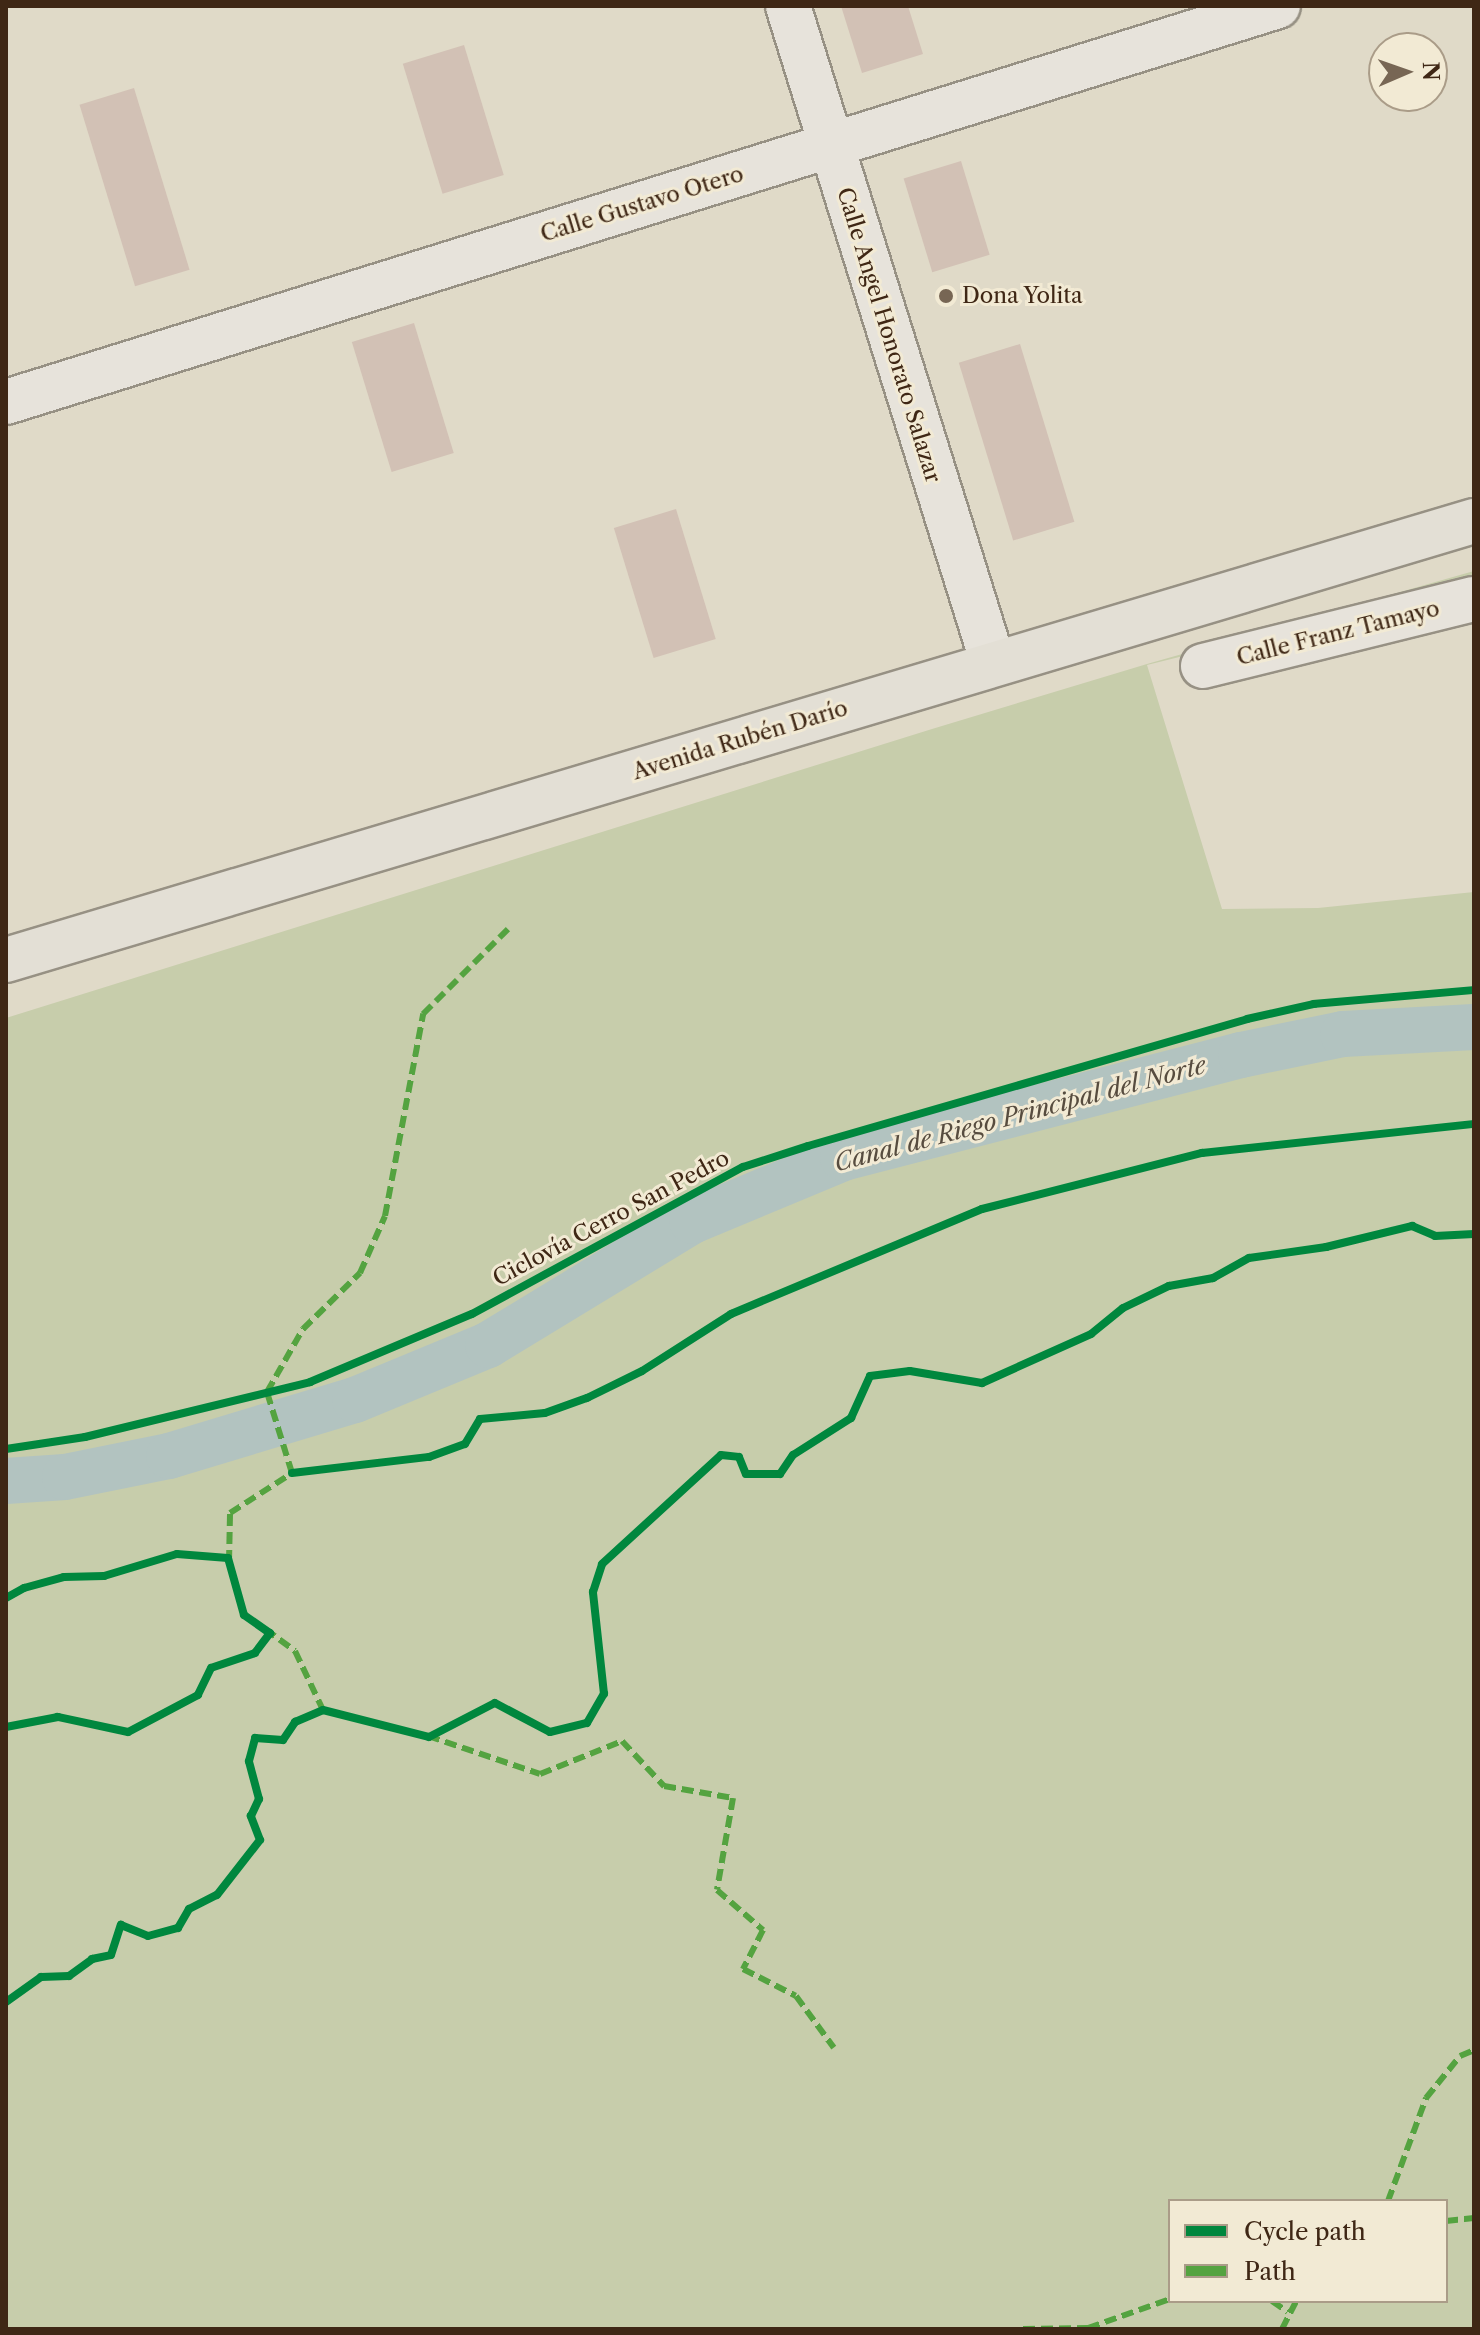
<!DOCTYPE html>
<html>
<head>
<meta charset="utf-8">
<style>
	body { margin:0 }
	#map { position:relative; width:1480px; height:2335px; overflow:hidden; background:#e0dac8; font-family:"Libre Caslon Text",serif }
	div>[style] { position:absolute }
	.green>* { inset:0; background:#c7cdab }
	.canal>* { height:46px; margin:-23px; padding:0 23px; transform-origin:23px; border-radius:23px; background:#b2c3c0 }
	.building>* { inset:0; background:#d2c1b5; transform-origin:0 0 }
	.roads { filter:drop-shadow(2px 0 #979184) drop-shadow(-2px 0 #979184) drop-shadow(0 2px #979184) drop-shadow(0 -2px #979184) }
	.minor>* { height:44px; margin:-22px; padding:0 22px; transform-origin:22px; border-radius:22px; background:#e7e3db }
	.trunk>* { height:44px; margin:-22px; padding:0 22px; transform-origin:22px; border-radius:22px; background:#e3dfd5 }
	.quiet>* { height:6px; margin-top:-3px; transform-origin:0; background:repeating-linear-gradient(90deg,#54a340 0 12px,transparent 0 18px) }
	.cycleway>* { height:8px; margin:-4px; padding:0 4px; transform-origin:4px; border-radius:4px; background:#00873e }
	.dots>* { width:22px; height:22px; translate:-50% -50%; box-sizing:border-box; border:4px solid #f2ead4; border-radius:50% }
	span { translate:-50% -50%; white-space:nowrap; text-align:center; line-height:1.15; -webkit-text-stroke:6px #f2ead4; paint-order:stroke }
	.street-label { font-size:22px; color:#3f2715 }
	.poi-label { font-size:22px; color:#3f2715 }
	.left { translate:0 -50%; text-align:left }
	.water-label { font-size:24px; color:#574c3f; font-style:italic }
	.frame { position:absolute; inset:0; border:8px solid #3f2715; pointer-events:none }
	.legend { position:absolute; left:1168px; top:2199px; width:280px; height:104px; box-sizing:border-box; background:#f2ead4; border:2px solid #aa9c88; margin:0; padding:10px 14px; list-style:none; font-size:24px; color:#3f2715 }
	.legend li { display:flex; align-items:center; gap:16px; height:40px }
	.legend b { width:40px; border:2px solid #aa9c88 }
	.north { position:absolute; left:1368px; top:32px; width:80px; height:80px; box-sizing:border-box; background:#f2ead4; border:2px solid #aa9c88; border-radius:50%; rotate:88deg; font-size:22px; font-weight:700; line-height:32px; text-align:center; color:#3f2715 }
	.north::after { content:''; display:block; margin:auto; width:28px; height:36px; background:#776654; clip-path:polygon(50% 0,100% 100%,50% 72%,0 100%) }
</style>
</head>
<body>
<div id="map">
	<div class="green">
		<i style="clip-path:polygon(evenodd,1474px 571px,1474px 584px,1147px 665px,1222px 909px,1318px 908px,1474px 892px,1474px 2329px,6px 2329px,6px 1018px,932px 729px,1147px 664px,1474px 571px,1170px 2201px,1446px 2201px,1446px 2301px,1170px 2301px,1170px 2201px)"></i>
	</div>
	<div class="canal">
		<i style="left:6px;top:1481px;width:59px;rotate:-3.9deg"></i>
		<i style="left:65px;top:1477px;width:106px;rotate:-11.4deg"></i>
		<i style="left:169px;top:1456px;width:194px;rotate:-16.8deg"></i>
		<i style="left:355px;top:1400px;width:144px;rotate:-22.5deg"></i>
		<i style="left:488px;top:1345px;width:239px;rotate:-31.3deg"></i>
		<i style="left:692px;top:1221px;width:164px;rotate:-22.6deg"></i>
		<i style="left:843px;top:1158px;width:411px;rotate:-14.5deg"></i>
		<i style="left:1241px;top:1055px;width:104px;rotate:-11.6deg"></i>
		<i style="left:1343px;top:1034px;width:131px;rotate:-3.1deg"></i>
	</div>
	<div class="building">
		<i style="clip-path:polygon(841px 6px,908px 6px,923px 54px,862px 73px)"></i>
		<i style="left:464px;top:45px;width:136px;height:64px;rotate:73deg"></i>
		<i style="left:134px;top:88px;width:190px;height:57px;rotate:73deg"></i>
		<i style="left:961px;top:161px;width:98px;height:60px;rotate:73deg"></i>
		<i style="left:414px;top:323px;width:136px;height:65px;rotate:73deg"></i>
		<i style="left:1020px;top:344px;width:186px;height:64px;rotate:73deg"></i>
		<i style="left:676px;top:509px;width:136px;height:65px;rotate:73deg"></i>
	</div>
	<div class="roads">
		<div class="minor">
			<i style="left:788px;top:6px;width:688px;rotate:72.67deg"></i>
			<i style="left:6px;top:402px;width:1332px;rotate:-17.29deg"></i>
			<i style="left:1203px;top:666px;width:279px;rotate:-13.9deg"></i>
		</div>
		<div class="trunk">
			<i style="left:6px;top:960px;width:1532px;rotate:-16.65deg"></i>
		</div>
	</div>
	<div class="quiet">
		<i style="left:292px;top:1473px;width:85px;rotate:-107.2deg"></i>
		<i style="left:267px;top:1392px;width:73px;rotate:-60.3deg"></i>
		<i style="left:303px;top:1329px;width:80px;rotate:-44.5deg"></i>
		<i style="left:360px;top:1273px;width:62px;rotate:-66.3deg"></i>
		<i style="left:385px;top:1216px;width:206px;rotate:-79.3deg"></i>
		<i style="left:423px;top:1014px;width:124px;rotate:-45deg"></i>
		<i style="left:229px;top:1562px;width:49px;rotate:-88.8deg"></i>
		<i style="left:230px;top:1513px;width:74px;rotate:-32.8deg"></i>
		<i style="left:265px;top:1629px;width:37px;rotate:36deg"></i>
		<i style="left:295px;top:1651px;width:65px;rotate:64.6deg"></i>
		<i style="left:428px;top:1736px;width:118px;rotate:18.7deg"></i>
		<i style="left:540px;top:1774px;width:88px;rotate:-21.9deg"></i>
		<i style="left:622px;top:1741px;width:62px;rotate:47deg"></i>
		<i style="left:664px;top:1786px;width:70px;rotate:9.9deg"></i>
		<i style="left:733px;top:1798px;width:93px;rotate:99.9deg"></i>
		<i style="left:717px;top:1890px;width:61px;rotate:41deg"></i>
		<i style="left:763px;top:1930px;width:44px;rotate:117.1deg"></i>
		<i style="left:743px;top:1969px;width:59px;rotate:27deg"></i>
		<i style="left:796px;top:1996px;width:64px;rotate:53.8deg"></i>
		<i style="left:1388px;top:2201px;width:110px;rotate:-69.7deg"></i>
		<i style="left:1426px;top:2098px;width:54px;rotate:-51deg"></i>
		<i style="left:1460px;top:2056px;width:15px;rotate:-23deg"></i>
		<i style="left:1446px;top:2221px;width:28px;rotate:-6deg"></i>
		<i style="left:1272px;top:2301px;width:19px;rotate:35deg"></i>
		<i style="left:1023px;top:2329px;width:65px;rotate:-0.9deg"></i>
		<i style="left:1088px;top:2328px;width:87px;rotate:-19.5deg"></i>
		<i style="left:1282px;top:2329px;width:31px;rotate:-63deg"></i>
	</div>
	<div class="cycleway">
		<i style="left:6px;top:1449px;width:80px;rotate:-8.6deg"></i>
		<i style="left:85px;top:1437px;width:232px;rotate:-13.7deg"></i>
		<i style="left:310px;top:1382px;width:176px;rotate:-22.8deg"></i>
		<i style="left:472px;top:1314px;width:308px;rotate:-28.5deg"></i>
		<i style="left:743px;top:1167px;width:68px;rotate:-17.9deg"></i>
		<i style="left:808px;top:1146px;width:457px;rotate:-16.1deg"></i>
		<i style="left:1247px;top:1019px;width:69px;rotate:-12.6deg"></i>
		<i style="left:1314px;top:1004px;width:161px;rotate:-5deg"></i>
		<i style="left:292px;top:1473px;width:138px;rotate:-6.7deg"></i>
		<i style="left:429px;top:1457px;width:38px;rotate:-20deg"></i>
		<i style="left:465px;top:1444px;width:29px;rotate:-59deg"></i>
		<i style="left:480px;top:1419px;width:65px;rotate:-5.3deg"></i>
		<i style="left:545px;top:1413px;width:45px;rotate:-19.7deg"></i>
		<i style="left:587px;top:1398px;width:61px;rotate:-26.1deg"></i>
		<i style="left:642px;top:1371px;width:106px;rotate:-32.6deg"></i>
		<i style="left:731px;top:1314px;width:272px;rotate:-22.7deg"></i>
		<i style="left:982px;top:1209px;width:227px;rotate:-14.3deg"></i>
		<i style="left:1202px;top:1153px;width:274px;rotate:-6.1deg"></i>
		<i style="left:6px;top:1598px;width:21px;rotate:-29deg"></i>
		<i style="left:24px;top:1588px;width:41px;rotate:-15.4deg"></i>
		<i style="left:64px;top:1577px;width:40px;rotate:-1.4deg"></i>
		<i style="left:104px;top:1576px;width:76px;rotate:-16.8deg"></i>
		<i style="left:177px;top:1554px;width:51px;rotate:4.5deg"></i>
		<i style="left:228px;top:1558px;width:59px;rotate:74.3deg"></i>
		<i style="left:244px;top:1615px;width:32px;rotate:35deg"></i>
		<i style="left:270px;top:1633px;width:25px;rotate:127deg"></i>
		<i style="left:255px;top:1653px;width:46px;rotate:161.2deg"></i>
		<i style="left:211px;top:1668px;width:30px;rotate:116deg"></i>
		<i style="left:198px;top:1695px;width:79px;rotate:152.1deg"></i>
		<i style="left:128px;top:1732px;width:72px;rotate:-167.9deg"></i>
		<i style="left:58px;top:1717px;width:53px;rotate:169.1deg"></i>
		<i style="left:6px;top:2002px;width:43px;rotate:-35.5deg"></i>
		<i style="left:41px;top:1977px;width:28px;rotate:-2deg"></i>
		<i style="left:69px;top:1976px;width:29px;rotate:-36deg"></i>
		<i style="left:92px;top:1959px;width:19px;rotate:-12deg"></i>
		<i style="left:111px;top:1955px;width:32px;rotate:-72deg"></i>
		<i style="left:121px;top:1925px;width:29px;rotate:22deg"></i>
		<i style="left:148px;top:1936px;width:31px;rotate:-15deg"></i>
		<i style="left:178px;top:1928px;width:22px;rotate:-60deg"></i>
		<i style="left:189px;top:1909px;width:31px;rotate:-27deg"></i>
		<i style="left:217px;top:1895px;width:70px;rotate:-52deg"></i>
		<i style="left:260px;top:1840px;width:26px;rotate:-111deg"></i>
		<i style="left:251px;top:1816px;width:19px;rotate:-65deg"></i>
		<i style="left:259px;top:1799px;width:39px;rotate:-105deg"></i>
		<i style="left:249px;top:1761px;width:24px;rotate:-75deg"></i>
		<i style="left:255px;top:1738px;width:28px;rotate:4deg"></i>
		<i style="left:283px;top:1740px;width:22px;rotate:-56deg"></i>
		<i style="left:295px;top:1722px;width:30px;rotate:-23deg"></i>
		<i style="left:323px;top:1710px;width:109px;rotate:14.3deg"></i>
		<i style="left:429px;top:1737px;width:74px;rotate:-27.3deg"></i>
		<i style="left:495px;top:1703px;width:62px;rotate:27.8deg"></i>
		<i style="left:550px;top:1732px;width:38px;rotate:-14deg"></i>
		<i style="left:587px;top:1723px;width:34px;rotate:-60deg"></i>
		<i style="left:604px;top:1694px;width:103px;rotate:-96.2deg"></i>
		<i style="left:593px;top:1592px;width:29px;rotate:-72deg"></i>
		<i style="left:602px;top:1564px;width:161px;rotate:-42.5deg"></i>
		<i style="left:721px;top:1455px;width:18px;rotate:6deg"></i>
		<i style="left:739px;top:1457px;width:18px;rotate:68deg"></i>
		<i style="left:746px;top:1474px;width:34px"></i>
		<i style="left:780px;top:1474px;width:23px;rotate:-56deg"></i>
		<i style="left:793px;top:1455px;width:69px;rotate:-32.5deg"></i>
		<i style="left:851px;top:1418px;width:46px;rotate:-65.7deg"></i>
		<i style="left:870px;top:1376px;width:40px;rotate:-7.1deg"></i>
		<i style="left:910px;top:1371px;width:73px;rotate:9.5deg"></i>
		<i style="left:982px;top:1383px;width:120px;rotate:-24.2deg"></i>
		<i style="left:1091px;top:1334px;width:41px;rotate:-39.1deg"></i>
		<i style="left:1123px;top:1308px;width:51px;rotate:-25.6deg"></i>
		<i style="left:1169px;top:1286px;width:45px;rotate:-10.3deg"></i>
		<i style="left:1213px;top:1278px;width:41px;rotate:-29.1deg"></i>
		<i style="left:1249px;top:1258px;width:78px;rotate:-8.1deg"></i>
		<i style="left:1326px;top:1247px;width:89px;rotate:-13.7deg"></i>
		<i style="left:1412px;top:1226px;width:25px;rotate:23deg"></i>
		<i style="left:1435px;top:1236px;width:39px;rotate:-3deg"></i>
	</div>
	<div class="dots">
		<i style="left:946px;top:296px;background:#776654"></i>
	</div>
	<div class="street-label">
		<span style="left:642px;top:204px;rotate:-17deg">Calle Gustavo Otero</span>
		<span style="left:889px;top:335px;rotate:73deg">Calle Angel Honorato Salazar</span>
		<span style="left:1338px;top:633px;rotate:-14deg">Calle Franz Tamayo</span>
		<span style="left:740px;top:740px;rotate:-17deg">Avenida Rubén Darío</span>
		<span style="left:611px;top:1218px;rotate:-28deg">Ciclovía Cerro San Pedro</span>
	</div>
	<div class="poi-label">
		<span class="left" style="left:962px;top:296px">Dona Yolita</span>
	</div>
	<div class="water-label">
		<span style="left:1020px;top:1114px;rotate:-15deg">Canal de Riego Principal del Norte</span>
	</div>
	<div class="frame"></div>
	<ul class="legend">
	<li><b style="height:10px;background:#00873e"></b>Cycle path</li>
	<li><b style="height:10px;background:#54a340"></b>Path</li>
	</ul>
	<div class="north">N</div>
</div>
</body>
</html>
